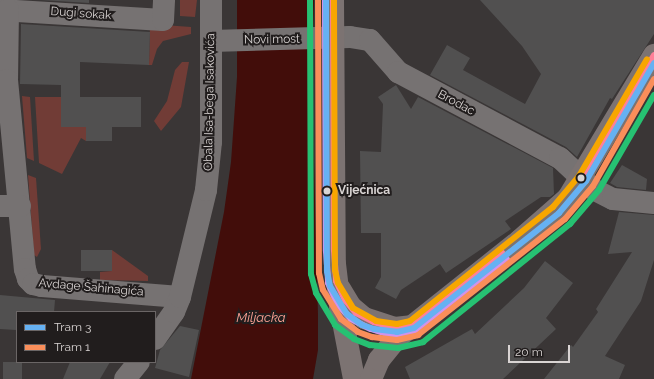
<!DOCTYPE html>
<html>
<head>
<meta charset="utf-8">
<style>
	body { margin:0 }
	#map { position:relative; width:654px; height:379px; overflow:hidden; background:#3a3636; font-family:Raleway,sans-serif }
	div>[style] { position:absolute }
	.green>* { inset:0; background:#713c36 }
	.water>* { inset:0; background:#420d0a }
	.building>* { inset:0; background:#515050; transform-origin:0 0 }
	.street>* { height:22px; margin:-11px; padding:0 11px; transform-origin:11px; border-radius:11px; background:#767272 }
	.primary>* { height:22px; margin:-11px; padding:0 11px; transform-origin:11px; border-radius:11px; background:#7c7372 }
	.bus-1>* { height:6px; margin:-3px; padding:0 3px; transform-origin:3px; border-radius:3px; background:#ff8098 }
	.bus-2>* { height:6px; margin:-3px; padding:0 3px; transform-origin:3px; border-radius:3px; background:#d193ec }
	.tram-1>* { height:6px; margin:-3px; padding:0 3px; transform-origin:3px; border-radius:3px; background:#66b1f2 }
	.tram-2>* { height:6px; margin:-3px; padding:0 3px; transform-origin:3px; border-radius:3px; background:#fa8e5a }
	.tram-3>* { height:6px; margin:-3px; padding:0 3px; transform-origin:3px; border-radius:3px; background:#f7a600 }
	.tram-4>* { height:6px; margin:-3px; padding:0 3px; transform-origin:3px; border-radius:3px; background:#26c172 }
	.dots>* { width:11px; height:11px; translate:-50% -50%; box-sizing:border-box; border:2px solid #211d1d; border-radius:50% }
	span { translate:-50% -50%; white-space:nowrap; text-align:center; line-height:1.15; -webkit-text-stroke:4px #211d1d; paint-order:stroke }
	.street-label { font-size:12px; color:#d9d4d3 }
	.stop-label { font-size:12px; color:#d9d4d3; font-weight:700 }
	.left { translate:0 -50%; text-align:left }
	.water-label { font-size:13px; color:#fea295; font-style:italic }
	.legend { position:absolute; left:16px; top:311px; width:140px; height:52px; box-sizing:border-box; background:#211d1d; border:1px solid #6b6666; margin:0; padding:5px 7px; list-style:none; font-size:12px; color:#d9d4d3 }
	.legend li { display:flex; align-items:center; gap:8px; height:20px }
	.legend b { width:20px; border:1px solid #6b6666 }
	.scale { position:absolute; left:508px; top:345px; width:62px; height:18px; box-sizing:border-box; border:2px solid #d9d4d3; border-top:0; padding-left:5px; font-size:12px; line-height:14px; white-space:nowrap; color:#d9d4d3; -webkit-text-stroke:3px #211d1d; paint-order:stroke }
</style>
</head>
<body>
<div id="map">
	<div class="green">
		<i style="clip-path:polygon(180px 0,197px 0,195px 17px,180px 16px)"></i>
		<i style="clip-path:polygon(150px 24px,191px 27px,191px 34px,163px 41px,157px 49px,152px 65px,149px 65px)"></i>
		<i style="clip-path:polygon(182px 62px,189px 62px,181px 107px,161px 131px,154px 121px,167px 101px,175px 70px)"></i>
		<i style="clip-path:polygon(22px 96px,30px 97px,34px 161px,27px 158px)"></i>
		<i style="clip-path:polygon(35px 97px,61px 97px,61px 127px,86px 127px,86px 141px,81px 138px,62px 174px,39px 163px)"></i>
		<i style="clip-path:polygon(28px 175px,36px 178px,41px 249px,37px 257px,34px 255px)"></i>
		<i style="clip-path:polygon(112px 250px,148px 276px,148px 281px,100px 280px,100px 272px,112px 271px)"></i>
	</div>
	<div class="water">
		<i style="clip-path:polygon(237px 0,314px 0,312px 84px,318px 315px,318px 350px,313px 379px,191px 379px,224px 212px,231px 162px,237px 77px)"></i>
	</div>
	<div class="building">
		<i style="clip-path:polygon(41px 0,89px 0,89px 3px)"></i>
		<i style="clip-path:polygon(480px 0,654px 0,654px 34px,612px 99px,610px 98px,577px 157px,566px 147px,430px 75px,447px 45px,470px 58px,463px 70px,525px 104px,541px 74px,522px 46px)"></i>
		<i style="clip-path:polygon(21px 24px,150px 32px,149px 65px,80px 62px,80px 97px,141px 97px,141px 127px,112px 127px,112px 141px,86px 141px,86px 127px,61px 127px,61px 85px,20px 84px)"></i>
		<i style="clip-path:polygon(396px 85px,411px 109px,418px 97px,553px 168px,554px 194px,550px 197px,541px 197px,505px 221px,511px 229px,446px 273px,440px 264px,401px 290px,396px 299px,375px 288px,381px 277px,381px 233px,361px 233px,360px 151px,381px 152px,383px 104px,378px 97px)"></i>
		<i style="clip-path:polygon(622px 165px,647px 179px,646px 190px,617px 187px,610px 183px)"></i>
		<i style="clip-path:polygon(619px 212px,654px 215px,654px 260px,641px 301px,605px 356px,625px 365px,619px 379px,544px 379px,571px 345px,573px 347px,598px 312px,596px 309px,632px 252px,608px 254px)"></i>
		<i style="left:112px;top:250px;width:21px;height:31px;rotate:90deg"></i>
		<i style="clip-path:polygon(545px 261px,573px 283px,546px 318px,556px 329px,503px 379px,410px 379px,405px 367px,472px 329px,475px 334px,524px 288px)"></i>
		<i style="clip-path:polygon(0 295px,55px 300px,54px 312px,17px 312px,16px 330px,0 329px)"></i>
		<i style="clip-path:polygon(180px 326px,199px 330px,189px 377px,155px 368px,160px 350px)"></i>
		<i style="left:3px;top:362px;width:19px;height:17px"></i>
		<i style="clip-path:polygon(70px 362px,110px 362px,100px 379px,63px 379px)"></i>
	</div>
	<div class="street">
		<i style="left:0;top:10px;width:163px;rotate:3.5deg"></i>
		<i style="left:163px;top:20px;width:20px;rotate:-87deg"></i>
		<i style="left:8px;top:10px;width:70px;rotate:90.8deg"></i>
		<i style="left:7px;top:80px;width:190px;rotate:84.6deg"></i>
		<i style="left:25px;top:269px;width:10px;rotate:73deg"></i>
		<i style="left:28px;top:279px;width:7px;rotate:45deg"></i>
		<i style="left:33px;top:284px;width:9px;rotate:13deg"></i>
		<i style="left:42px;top:286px;width:138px;rotate:4.6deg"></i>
		<i style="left:211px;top:41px;width:139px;rotate:-1.6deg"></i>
		<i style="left:350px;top:37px;width:20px;rotate:9deg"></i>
		<i style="left:370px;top:40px;width:43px;rotate:48.8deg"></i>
		<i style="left:398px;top:72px;width:183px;rotate:28deg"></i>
		<i style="left:560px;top:158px;width:45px;rotate:43.2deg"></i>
		<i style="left:593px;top:189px;width:22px;rotate:27deg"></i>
		<i style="left:613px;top:199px;width:41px;rotate:5.6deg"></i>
		<i style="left:0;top:206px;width:20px"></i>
		<i style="left:155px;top:339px;width:33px;rotate:-55deg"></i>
		<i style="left:174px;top:312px;width:16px;rotate:-68deg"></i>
		<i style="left:180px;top:297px;width:110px;rotate:-76.3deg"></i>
		<i style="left:206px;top:190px;width:48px;rotate:-84.1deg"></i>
		<i style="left:211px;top:142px;width:142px;rotate:-90deg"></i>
		<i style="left:125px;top:379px;width:22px;rotate:-51deg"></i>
	</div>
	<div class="primary">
		<i style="left:333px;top:0;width:264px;rotate:89.6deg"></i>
		<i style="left:335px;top:264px;width:42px;rotate:83.2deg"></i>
		<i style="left:340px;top:306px;width:74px;rotate:79.1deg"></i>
		<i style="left:340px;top:289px;width:21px;rotate:59deg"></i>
		<i style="left:351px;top:307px;width:17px;rotate:40deg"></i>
		<i style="left:364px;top:318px;width:33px;rotate:18deg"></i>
		<i style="left:395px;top:328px;width:16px;rotate:-7deg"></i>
		<i style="left:371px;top:379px;width:21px;rotate:-67deg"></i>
		<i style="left:379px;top:360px;width:28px;rotate:-51deg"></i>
		<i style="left:397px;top:338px;width:157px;rotate:-38.5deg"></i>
		<i style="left:520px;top:240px;width:64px;rotate:-41.2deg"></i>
		<i style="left:568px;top:198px;width:167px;rotate:-59deg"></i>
	</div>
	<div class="bus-1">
		<i style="left:333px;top:0;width:250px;rotate:89.8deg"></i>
		<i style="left:334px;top:250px;width:31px;rotate:86deg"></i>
		<i style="left:336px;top:281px;width:21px;rotate:65deg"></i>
		<i style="left:345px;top:300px;width:17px;rotate:50deg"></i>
		<i style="left:356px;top:313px;width:20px;rotate:27deg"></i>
		<i style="left:374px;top:322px;width:22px;rotate:16deg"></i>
		<i style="left:395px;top:328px;width:16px;rotate:-7deg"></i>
		<i style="left:411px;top:326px;width:117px;rotate:-38.7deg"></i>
		<i style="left:581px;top:178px;width:143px;rotate:-59.3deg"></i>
	</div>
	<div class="bus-2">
		<i style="left:325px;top:0;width:251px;rotate:89.8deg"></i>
		<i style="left:326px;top:251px;width:32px;rotate:86deg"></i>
		<i style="left:328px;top:283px;width:24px;rotate:66deg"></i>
		<i style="left:338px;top:305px;width:19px;rotate:47deg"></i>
		<i style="left:351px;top:319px;width:22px;rotate:27deg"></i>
		<i style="left:371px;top:329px;width:24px;rotate:17deg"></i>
		<i style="left:394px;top:336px;width:19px;rotate:-6deg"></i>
		<i style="left:413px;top:334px;width:120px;rotate:-38.6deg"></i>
	</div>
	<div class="tram-1">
		<i style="left:326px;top:0;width:271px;rotate:89.8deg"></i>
		<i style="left:327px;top:271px;width:15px;rotate:79deg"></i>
		<i style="left:330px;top:286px;width:33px;rotate:59deg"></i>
		<i style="left:347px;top:314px;width:19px;rotate:36deg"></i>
		<i style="left:362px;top:325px;width:13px;rotate:18deg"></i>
		<i style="left:374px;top:329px;width:23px;rotate:7deg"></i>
		<i style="left:397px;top:332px;width:17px;rotate:-13deg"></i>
		<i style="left:414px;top:328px;width:185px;rotate:-38.4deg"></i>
		<i style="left:559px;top:213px;width:42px;rotate:-49.8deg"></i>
		<i style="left:586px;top:181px;width:136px;rotate:-60deg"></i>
	</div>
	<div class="tram-2">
		<i style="left:318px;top:0;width:273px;rotate:89.8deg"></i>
		<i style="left:319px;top:273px;width:17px;rotate:77deg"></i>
		<i style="left:323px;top:290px;width:34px;rotate:58deg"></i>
		<i style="left:341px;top:319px;width:21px;rotate:37deg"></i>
		<i style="left:358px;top:332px;width:15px;rotate:20deg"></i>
		<i style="left:372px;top:337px;width:25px;rotate:7deg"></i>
		<i style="left:397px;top:340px;width:22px;rotate:-13deg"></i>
		<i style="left:418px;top:335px;width:187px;rotate:-38.3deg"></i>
		<i style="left:565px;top:219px;width:43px;rotate:-49.7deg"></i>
		<i style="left:593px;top:186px;width:123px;rotate:-60.3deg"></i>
	</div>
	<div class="tram-3">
		<i style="left:334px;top:0;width:270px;rotate:89.8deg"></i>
		<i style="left:335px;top:270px;width:13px;rotate:77deg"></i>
		<i style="left:338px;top:283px;width:29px;rotate:59deg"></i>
		<i style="left:353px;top:308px;width:26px;rotate:29deg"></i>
		<i style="left:376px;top:321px;width:21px;rotate:8deg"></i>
		<i style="left:397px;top:324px;width:13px;rotate:-13deg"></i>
		<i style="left:410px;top:321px;width:183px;rotate:-38.6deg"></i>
		<i style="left:553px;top:207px;width:40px;rotate:-50deg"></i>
		<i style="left:579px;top:176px;width:135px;rotate:-59.8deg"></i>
	</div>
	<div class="tram-4">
		<i style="left:310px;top:0;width:274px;rotate:89.8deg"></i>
		<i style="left:311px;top:274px;width:20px;rotate:75deg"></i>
		<i style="left:316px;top:293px;width:37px;rotate:59deg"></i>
		<i style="left:335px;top:325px;width:24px;rotate:36deg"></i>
		<i style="left:354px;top:339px;width:17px;rotate:21deg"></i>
		<i style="left:370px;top:345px;width:28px;rotate:6deg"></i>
		<i style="left:398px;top:348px;width:26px;rotate:-13deg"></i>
		<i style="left:423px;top:342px;width:189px;rotate:-38.8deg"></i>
		<i style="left:570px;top:224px;width:45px;rotate:-49.5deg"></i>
		<i style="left:599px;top:190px;width:110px;rotate:-59.9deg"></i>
	</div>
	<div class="dots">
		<i style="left:581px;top:178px;background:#d9d4d3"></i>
		<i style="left:327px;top:191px;background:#d9d4d3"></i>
	</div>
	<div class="street-label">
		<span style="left:81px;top:14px;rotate:4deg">Dugi sokak</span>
		<span style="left:272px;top:40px;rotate:-1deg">Novi most</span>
		<span style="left:210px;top:102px;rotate:-89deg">Obala Isa-bega Isakovića</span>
		<span style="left:456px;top:103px;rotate:28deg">Brodac</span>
		<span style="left:91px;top:288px;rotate:5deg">Avdage Šahinagića</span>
	</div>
	<div class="stop-label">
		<span class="left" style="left:338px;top:191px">Vijećnica</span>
	</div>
	<div class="water-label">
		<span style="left:261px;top:318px">Miljacka</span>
	</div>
	<ul class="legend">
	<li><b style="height:5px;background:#66b1f2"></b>Tram 3</li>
	<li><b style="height:5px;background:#fa8e5a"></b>Tram 1</li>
	</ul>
	<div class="scale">20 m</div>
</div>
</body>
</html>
